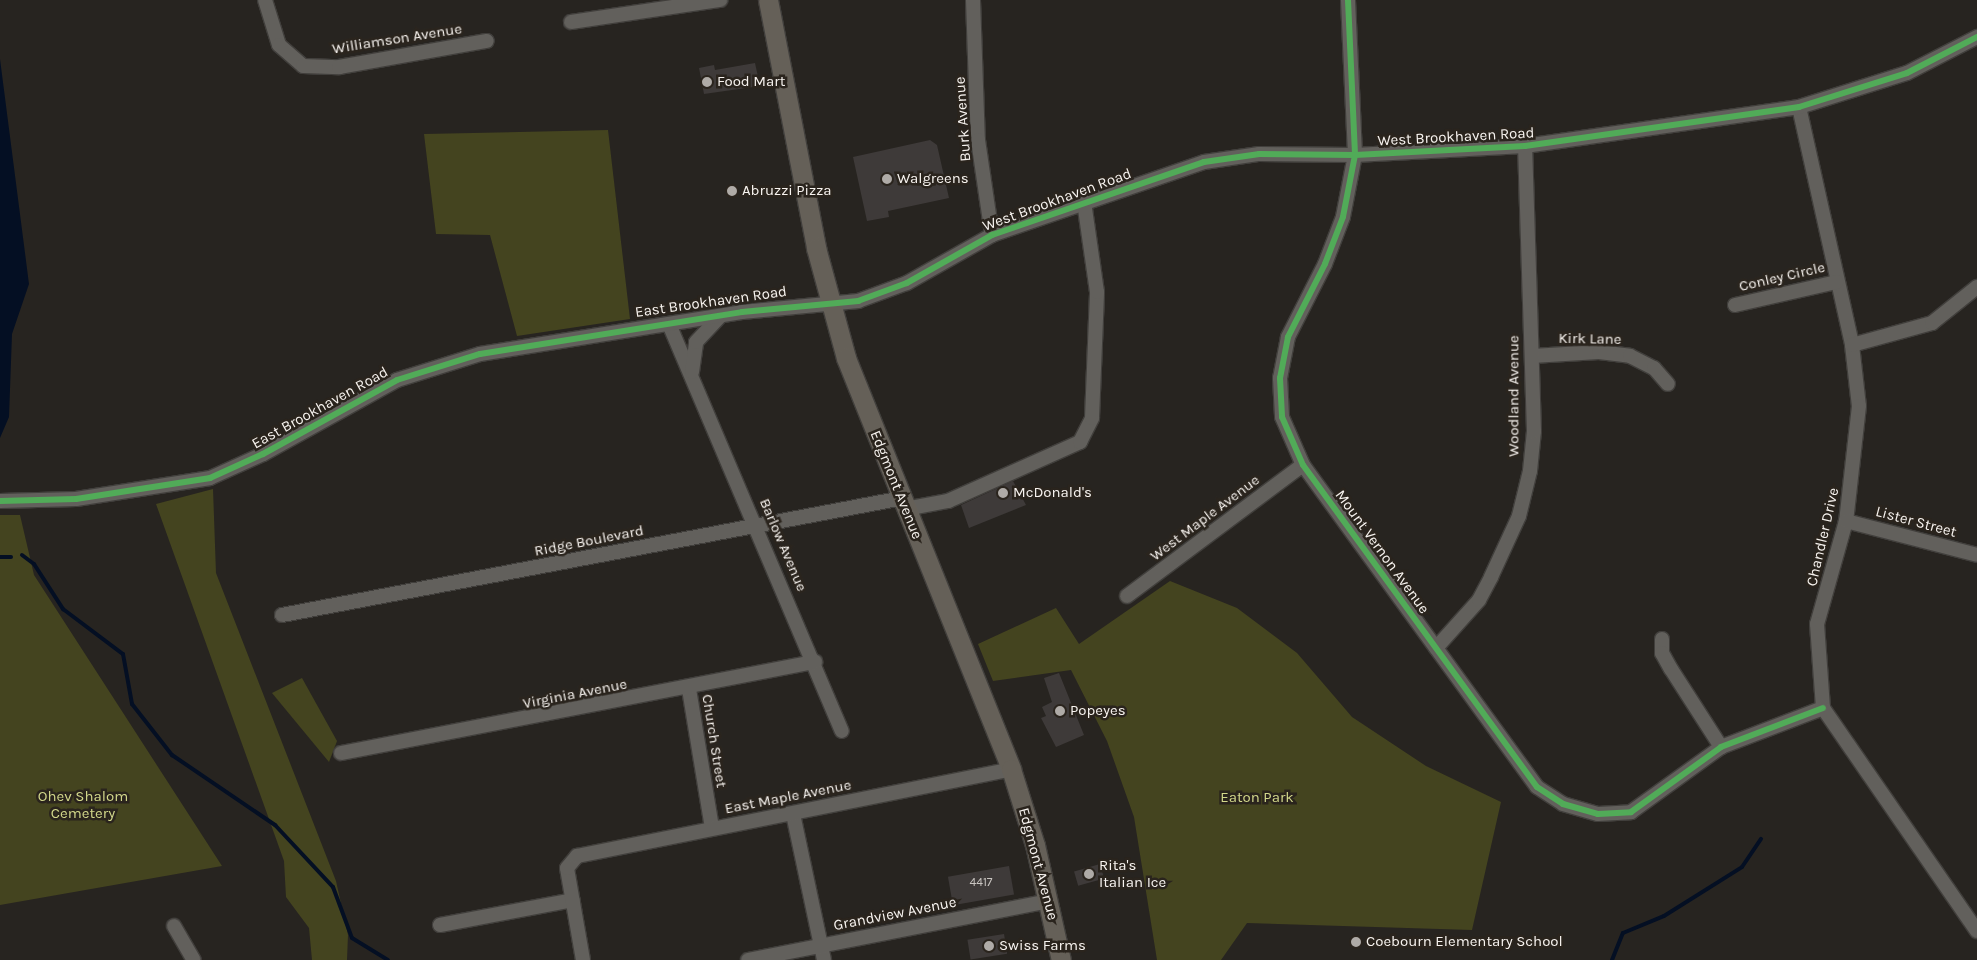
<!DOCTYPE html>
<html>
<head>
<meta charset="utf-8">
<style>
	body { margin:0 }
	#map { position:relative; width:1977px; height:960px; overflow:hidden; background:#272420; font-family:Karla,sans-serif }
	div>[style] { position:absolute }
	.green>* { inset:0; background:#44441f }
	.water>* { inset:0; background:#040f23 }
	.stream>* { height:4px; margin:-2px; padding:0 2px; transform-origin:2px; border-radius:2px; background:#040f23 }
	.building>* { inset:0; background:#3e3a39; transform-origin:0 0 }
	.roads { filter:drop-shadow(1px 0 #413f3c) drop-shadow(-1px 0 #413f3c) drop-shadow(0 1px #413f3c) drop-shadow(0 -1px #413f3c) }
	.minor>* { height:14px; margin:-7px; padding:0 7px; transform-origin:7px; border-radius:7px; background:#62605c }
	.major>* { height:19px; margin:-9.5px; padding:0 9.5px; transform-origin:9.5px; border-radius:9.5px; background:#656058 }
	.cycleway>* { height:6px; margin:-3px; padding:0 3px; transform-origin:3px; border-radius:3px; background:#51ab58 }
	.dots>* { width:14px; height:14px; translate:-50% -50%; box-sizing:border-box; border:2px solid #2a241d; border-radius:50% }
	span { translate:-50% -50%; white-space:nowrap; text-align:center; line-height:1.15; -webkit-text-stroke:5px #2a241d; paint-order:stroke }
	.number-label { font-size:12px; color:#cac6c2 }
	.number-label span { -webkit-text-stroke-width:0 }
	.street-label { font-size:15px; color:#f8f4f0 }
	.poi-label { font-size:15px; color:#f8f4f0 }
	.left { translate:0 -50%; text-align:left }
	.park-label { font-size:15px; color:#d3d88b }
</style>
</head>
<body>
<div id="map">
	<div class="green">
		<i style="clip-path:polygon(608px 130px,630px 319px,517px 336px,490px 235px,436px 234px,424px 134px)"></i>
		<i style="clip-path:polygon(213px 489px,216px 573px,336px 881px,348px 935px,347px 960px,312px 960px,309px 928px,286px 897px,284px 861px,156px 504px)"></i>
		<i style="clip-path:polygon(0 515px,20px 515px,34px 575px,222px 866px,0 905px)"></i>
		<i style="clip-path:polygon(1170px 581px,1237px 608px,1297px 653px,1352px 717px,1426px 766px,1501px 802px,1472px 930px,1247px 923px,1221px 960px,1157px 960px,1134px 817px,1107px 741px,1071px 670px,993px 681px,978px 644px,1056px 608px,1079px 644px)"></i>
		<i style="clip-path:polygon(302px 678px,337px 741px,329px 762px,272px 693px)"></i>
	</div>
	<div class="water">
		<i style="clip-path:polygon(0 59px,29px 284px,12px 334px,9px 417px,0 438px)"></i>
	</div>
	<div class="stream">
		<i style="left:22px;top:555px;width:15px;rotate:37deg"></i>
		<i style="left:34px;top:564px;width:54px;rotate:57.2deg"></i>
		<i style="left:63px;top:609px;width:75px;rotate:36.9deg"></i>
		<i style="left:123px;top:654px;width:51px;rotate:79.8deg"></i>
		<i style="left:132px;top:704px;width:65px;rotate:51.9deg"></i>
		<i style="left:172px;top:755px;width:125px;rotate:34.2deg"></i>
		<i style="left:275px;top:825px;width:85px;rotate:46.9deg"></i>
		<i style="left:333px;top:887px;width:54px;rotate:69.6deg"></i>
		<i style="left:352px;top:938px;width:42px;rotate:31.4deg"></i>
		<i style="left:0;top:557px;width:11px"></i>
		<i style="left:1612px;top:960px;width:29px;rotate:-68deg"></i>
		<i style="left:1623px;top:933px;width:44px;rotate:-22.5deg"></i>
		<i style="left:1664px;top:916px;width:92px;rotate:-32.1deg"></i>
		<i style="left:1742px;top:867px;width:34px;rotate:-56deg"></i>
	</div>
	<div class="building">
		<i style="clip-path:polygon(755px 63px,760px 86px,704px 94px,699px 68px,714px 65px,715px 70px)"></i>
		<i style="clip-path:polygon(930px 140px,937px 145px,949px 198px,888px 211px,889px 217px,867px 221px,853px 157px)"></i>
		<i style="clip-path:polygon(1013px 481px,1026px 505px,969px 528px,961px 505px)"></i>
		<i style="clip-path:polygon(1059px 673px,1084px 735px,1056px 747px,1041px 718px,1046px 716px,1042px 707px,1052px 702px,1044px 678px)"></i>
		<i style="left:1100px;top:864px;width:15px;height:27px;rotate:74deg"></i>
		<i style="left:1009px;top:866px;width:29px;height:62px;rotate:80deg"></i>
		<i style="left:1004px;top:934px;width:20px;height:37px;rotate:81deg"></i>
	</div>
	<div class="roads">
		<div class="minor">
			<i style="left:265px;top:0;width:47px;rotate:72.7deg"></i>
			<i style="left:279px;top:45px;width:32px;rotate:41deg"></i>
			<i style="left:303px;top:66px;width:36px;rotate:2deg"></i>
			<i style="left:339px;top:67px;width:150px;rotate:-10deg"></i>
			<i style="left:973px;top:0;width:140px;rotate:88deg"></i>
			<i style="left:978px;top:140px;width:96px;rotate:81.6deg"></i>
			<i style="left:1348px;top:0;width:155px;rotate:87.4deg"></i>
			<i style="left:1355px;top:155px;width:63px;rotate:101deg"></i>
			<i style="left:1343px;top:217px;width:50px;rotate:111deg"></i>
			<i style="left:1325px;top:264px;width:82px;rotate:116.9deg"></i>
			<i style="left:1288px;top:337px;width:42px;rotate:101deg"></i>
			<i style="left:1280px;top:378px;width:39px;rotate:87deg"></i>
			<i style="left:1282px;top:417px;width:52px;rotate:66.4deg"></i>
			<i style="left:1303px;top:465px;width:398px;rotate:54deg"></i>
			<i style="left:1537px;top:787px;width:31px;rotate:33deg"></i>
			<i style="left:1563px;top:804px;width:36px;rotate:16deg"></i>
			<i style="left:1598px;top:814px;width:33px;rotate:-3deg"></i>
			<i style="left:1631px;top:812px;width:111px;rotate:-35.8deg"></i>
			<i style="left:1721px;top:747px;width:109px;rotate:-20.9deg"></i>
			<i style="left:571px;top:22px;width:151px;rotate:-8.4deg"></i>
			<i style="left:1799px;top:107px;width:244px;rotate:77.4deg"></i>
			<i style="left:1852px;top:345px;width:61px;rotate:83.5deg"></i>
			<i style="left:1859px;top:406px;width:116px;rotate:96.4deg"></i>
			<i style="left:1846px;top:521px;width:107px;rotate:105.7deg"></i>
			<i style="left:1817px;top:624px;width:84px;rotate:85.9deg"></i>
			<i style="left:1823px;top:708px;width:271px;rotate:55.4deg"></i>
			<i style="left:1735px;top:305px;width:104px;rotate:-12.8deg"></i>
			<i style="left:669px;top:324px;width:442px;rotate:67deg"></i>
			<i style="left:1852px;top:345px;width:83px;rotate:-15.4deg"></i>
			<i style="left:1932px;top:323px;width:58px;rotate:-38.7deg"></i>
			<i style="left:1532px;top:356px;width:67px;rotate:-3.4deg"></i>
			<i style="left:1599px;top:352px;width:31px;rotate:7deg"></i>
			<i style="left:1630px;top:356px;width:27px;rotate:27deg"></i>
			<i style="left:1654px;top:368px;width:21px;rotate:49deg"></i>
			<i style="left:692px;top:372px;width:30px;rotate:-82deg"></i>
			<i style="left:696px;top:342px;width:35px;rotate:-47deg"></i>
			<i style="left:0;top:501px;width:76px;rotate:-1.5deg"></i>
			<i style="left:76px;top:499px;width:136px;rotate:-8.9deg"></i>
			<i style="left:210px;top:478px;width:58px;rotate:-24.4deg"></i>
			<i style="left:263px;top:454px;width:153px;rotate:-28.9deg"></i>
			<i style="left:397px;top:380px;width:87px;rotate:-17.4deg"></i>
			<i style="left:480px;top:354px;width:265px;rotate:-9.1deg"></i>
			<i style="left:742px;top:312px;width:117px;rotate:-5.4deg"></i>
			<i style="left:858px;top:301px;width:52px;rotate:-20.2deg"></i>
			<i style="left:907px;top:283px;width:98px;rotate:-29.5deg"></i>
			<i style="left:992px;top:235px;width:224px;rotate:-19deg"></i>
			<i style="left:1204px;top:162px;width:56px;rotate:-8.3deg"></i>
			<i style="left:1259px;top:154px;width:96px;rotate:0.6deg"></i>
			<i style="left:1355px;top:155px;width:170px;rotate:-3deg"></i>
			<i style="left:1525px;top:146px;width:277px;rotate:-8.1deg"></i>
			<i style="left:1799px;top:107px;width:113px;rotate:-17.5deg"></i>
			<i style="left:1907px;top:73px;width:79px;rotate:-27.2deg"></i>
			<i style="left:905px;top:509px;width:44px;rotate:-10.5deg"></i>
			<i style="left:948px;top:501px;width:145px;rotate:-24.1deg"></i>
			<i style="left:1080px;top:442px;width:27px;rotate:-63deg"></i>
			<i style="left:1092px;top:418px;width:126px;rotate:-87.7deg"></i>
			<i style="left:1097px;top:292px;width:91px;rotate:-98.2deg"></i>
			<i style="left:1846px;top:521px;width:135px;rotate:14.5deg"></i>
			<i style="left:1127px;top:596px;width:219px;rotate:-36.7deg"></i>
			<i style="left:282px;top:615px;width:632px;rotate:-10.67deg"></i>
			<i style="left:1662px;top:639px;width:14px;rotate:90deg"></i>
			<i style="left:1662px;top:653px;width:18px;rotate:61deg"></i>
			<i style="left:1671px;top:669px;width:93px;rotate:57.3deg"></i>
			<i style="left:1436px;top:648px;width:64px;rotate:-48.1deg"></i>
			<i style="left:1479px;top:600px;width:26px;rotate:-62deg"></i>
			<i style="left:1491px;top:577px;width:67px;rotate:-65.3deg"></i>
			<i style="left:1519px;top:516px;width:46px;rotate:-76.3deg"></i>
			<i style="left:1530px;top:471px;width:40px;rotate:-84.3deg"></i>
			<i style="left:1534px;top:431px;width:285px;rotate:-91.8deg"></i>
			<i style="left:689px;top:689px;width:141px;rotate:80.6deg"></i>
			<i style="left:341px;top:753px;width:483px;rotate:-10.9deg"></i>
			<i style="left:793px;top:814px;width:149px;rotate:78deg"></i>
			<i style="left:440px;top:925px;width:135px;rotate:-10.6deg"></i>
			<i style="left:174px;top:926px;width:39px;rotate:60deg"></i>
			<i style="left:583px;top:960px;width:93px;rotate:-99.9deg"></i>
			<i style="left:567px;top:868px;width:16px;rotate:-50deg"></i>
			<i style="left:577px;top:856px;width:443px;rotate:-11.3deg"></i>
			<i style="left:748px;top:960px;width:307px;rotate:-11.1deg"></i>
		</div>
		<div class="major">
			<i style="left:768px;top:0;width:253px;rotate:79deg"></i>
			<i style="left:816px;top:248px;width:114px;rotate:74.7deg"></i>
			<i style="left:846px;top:358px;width:443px;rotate:68.1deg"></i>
			<i style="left:1011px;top:769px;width:80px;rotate:72.5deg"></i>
			<i style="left:1035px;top:845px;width:118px;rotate:77.3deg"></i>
		</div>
	</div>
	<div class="cycleway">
		<i style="left:1348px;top:0;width:155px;rotate:87.4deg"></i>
		<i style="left:1355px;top:155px;width:63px;rotate:101deg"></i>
		<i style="left:1343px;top:217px;width:50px;rotate:111deg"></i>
		<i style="left:1325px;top:264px;width:82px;rotate:116.9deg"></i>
		<i style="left:1288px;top:337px;width:42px;rotate:101deg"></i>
		<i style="left:1280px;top:378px;width:39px;rotate:87deg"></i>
		<i style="left:1282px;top:417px;width:52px;rotate:66.4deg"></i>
		<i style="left:1303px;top:465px;width:398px;rotate:54deg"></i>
		<i style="left:1537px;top:787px;width:31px;rotate:33deg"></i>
		<i style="left:1563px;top:804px;width:36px;rotate:16deg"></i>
		<i style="left:1598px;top:814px;width:33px;rotate:-3deg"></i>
		<i style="left:1631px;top:812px;width:111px;rotate:-35.8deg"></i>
		<i style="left:1721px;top:747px;width:109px;rotate:-20.9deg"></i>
		<i style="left:0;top:501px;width:76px;rotate:-1.5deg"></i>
		<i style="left:76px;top:499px;width:136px;rotate:-8.9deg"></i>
		<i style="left:210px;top:478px;width:58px;rotate:-24.4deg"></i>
		<i style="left:263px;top:454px;width:153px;rotate:-28.9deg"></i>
		<i style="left:397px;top:380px;width:87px;rotate:-17.4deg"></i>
		<i style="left:480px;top:354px;width:265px;rotate:-9.1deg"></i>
		<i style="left:742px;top:312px;width:117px;rotate:-5.4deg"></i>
		<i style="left:858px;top:301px;width:52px;rotate:-20.2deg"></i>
		<i style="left:907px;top:283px;width:98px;rotate:-29.5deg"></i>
		<i style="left:992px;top:235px;width:224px;rotate:-19deg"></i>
		<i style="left:1204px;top:162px;width:56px;rotate:-8.3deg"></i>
		<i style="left:1259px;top:154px;width:96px;rotate:0.6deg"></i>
		<i style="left:1355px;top:155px;width:170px;rotate:-3deg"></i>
		<i style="left:1525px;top:146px;width:277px;rotate:-8.1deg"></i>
		<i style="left:1799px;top:107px;width:113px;rotate:-17.5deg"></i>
		<i style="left:1907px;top:73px;width:79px;rotate:-27.2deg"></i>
	</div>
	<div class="dots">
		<i style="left:707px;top:82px;background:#afaba7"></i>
		<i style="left:887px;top:179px;background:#afaba7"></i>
		<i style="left:732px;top:191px;background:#afaba7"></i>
		<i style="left:1003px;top:493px;background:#afaba7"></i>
		<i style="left:1060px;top:711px;background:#afaba7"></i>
		<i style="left:1089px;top:874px;background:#afaba7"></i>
		<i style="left:1356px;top:942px;background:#afaba7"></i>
		<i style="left:989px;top:946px;background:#afaba7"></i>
	</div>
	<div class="number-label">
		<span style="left:981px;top:883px">4417</span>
	</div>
	<div class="street-label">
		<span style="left:397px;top:39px;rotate:-9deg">Williamson Avenue</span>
		<span style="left:963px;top:119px;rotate:-94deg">Burk Avenue</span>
		<span style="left:1456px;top:137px;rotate:-3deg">West Brookhaven Road</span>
		<span style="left:1057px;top:200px;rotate:-20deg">West Brookhaven Road</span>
		<span style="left:1782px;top:277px;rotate:-13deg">Conley Circle</span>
		<span style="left:711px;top:302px;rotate:-8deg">East Brookhaven Road</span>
		<span style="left:1590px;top:339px;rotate:1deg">Kirk Lane</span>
		<span style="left:1514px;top:396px;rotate:-90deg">Woodland Avenue</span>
		<span style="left:320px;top:408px;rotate:-29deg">East Brookhaven Road</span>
		<span style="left:896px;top:485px;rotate:68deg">Edgmont Avenue</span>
		<span style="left:1205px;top:518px;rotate:-37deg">West Maple Avenue</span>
		<span style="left:1916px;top:522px;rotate:15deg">Lister Street</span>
		<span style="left:1823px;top:537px;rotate:-77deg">Chandler Drive</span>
		<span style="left:589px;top:541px;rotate:-11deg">Ridge Boulevard</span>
		<span style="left:783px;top:545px;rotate:67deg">Barlow Avenue</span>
		<span style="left:1382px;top:552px;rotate:54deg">Mount Vernon Avenue</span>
		<span style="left:575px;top:694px;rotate:-11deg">Virginia Avenue</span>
		<span style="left:714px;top:741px;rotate:81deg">Church Street</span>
		<span style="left:788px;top:797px;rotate:-11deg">East Maple Avenue</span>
		<span style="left:1038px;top:864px;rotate:75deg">Edgmont Avenue</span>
		<span style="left:895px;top:914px;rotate:-11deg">Grandview Avenue</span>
	</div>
	<div class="poi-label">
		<span class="left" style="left:717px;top:82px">Food Mart</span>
		<span class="left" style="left:897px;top:179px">Walgreens</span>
		<span class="left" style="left:742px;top:191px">Abruzzi Pizza</span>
		<span class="left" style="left:1013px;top:493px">McDonald's</span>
		<span class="left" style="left:1070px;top:711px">Popeyes</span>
		<span class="left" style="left:1099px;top:874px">Rita's<br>Italian Ice</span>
		<span class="left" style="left:1366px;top:942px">Coebourn Elementary School</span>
		<span class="left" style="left:999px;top:946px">Swiss Farms</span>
	</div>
	<div class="park-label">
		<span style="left:83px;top:805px">Ohev Shalom<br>Cemetery</span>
		<span style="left:1257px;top:798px">Eaton Park</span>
	</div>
</div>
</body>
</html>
